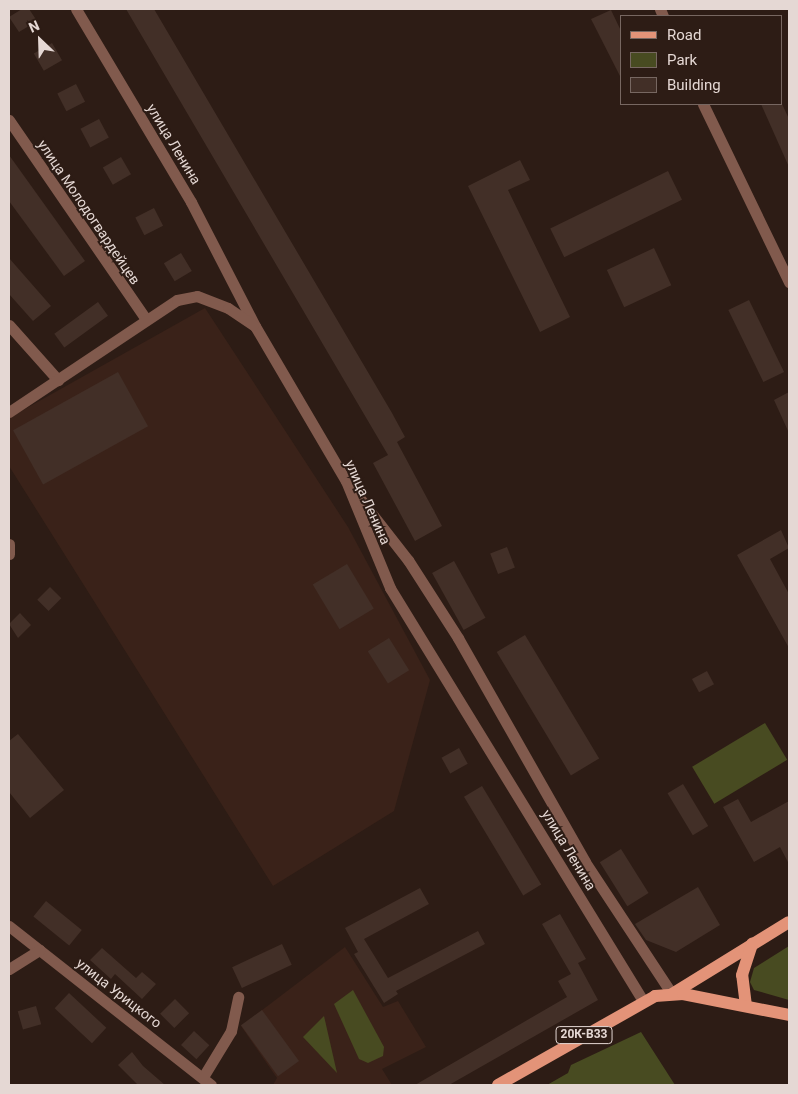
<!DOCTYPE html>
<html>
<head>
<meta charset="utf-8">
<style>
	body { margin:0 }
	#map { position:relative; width:798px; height:1094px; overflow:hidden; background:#2d1c15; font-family:Roboto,sans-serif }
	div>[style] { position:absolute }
	.built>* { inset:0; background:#3a2219 }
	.green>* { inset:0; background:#484b21; transform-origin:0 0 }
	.building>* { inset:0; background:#422f27; transform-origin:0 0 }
	.minor>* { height:11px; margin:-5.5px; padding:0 5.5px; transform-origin:5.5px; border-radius:5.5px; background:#815a4d }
	.primary>* { height:12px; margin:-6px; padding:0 6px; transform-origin:6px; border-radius:6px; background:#e39378 }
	span { translate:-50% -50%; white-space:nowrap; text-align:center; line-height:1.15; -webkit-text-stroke:4px #2d1c15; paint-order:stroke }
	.shield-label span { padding:1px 4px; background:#2d1c15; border:1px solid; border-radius:4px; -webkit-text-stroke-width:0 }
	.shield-label { font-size:12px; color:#e5d8d4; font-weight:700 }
	.street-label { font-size:14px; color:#e5d8d4 }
	.frame { position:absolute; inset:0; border:10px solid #e5d8d4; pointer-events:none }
	.legend { position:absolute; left:620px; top:15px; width:162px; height:90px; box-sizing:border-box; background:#2d1c15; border:1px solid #776761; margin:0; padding:6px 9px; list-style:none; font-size:15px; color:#e5d8d4 }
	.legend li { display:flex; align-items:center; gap:10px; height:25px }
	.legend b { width:25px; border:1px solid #776761 }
	.north { position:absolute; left:15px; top:15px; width:50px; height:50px; -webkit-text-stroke:4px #2d1c15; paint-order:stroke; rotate:336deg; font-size:14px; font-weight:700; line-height:20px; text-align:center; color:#e5d8d4 }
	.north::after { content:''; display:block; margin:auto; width:18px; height:22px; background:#e5d8d4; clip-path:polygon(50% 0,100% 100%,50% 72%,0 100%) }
</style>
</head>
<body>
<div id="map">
	<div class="built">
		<i style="clip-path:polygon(205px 308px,348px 527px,430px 680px,394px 811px,273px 886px,9px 466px,9px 418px)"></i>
		<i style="clip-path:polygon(345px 947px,383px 1007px,398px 1001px,426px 1047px,382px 1069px,392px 1085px,273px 1085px,277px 1078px,241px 1026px)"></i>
	</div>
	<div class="green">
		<i style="left:765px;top:723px;width:43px;height:85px;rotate:59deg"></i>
		<i style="clip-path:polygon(789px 946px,789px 1000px,754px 990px,750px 982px,754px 968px)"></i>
		<i style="clip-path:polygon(353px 990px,384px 1047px,383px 1056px,368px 1063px,359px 1059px,334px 1004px)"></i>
		<i style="clip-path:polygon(324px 1016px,337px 1073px,303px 1037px)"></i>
		<i style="clip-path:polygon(641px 1032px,675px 1085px,547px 1085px,568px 1073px,571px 1065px)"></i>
	</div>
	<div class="building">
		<i style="clip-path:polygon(22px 9px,29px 9px,37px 21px,19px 32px,9px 17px)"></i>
		<i style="clip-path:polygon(126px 9px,154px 9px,392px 413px,405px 437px,397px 442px,442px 526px,415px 541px,373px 463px,388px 455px)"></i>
		<i style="clip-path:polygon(611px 10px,622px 33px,622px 80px,591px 19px)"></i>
		<i style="left:52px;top:43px;width:20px;height:21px;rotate:60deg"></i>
		<i style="left:76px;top:84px;width:20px;height:21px;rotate:63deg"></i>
		<i style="clip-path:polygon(761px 104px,782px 104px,789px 119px,789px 167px)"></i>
		<i style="left:99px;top:119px;width:21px;height:21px;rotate:62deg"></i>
		<i style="clip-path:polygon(9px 155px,85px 261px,64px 276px,9px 201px)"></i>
		<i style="left:121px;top:157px;width:20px;height:21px;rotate:60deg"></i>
		<i style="clip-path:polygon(520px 160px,530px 180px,508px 190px,570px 317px,540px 332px,468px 186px)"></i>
		<i style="left:668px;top:171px;width:32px;height:131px;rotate:64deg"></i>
		<i style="left:154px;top:208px;width:20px;height:21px;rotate:63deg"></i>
		<i style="left:654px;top:248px;width:41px;height:52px;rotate:65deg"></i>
		<i style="left:181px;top:253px;width:21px;height:20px;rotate:59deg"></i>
		<i style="clip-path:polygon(9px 258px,51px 306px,33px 321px,9px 294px)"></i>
		<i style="left:749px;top:300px;width:80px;height:23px;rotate:64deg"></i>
		<i style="left:98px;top:302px;width:17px;height:54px;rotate:54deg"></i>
		<i style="left:118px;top:372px;width:62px;height:120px;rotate:61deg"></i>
		<i style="clip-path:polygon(789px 392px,789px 433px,774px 400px)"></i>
		<i style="clip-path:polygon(781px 530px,789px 548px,770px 559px,789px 594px,789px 648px,737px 555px)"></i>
		<i style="left:507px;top:547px;width:22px;height:18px;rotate:69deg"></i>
		<i style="left:454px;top:561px;width:65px;height:25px;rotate:61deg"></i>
		<i style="left:347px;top:564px;width:52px;height:40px;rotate:59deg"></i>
		<i style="left:50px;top:587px;width:16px;height:18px;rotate:45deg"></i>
		<i style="clip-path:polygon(20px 613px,31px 625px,18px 638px,9px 624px)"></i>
		<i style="left:525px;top:635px;width:144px;height:33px;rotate:59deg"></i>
		<i style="left:389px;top:638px;width:38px;height:25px;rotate:58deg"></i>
		<i style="left:707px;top:671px;width:15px;height:17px;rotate:62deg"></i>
		<i style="clip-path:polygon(18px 734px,64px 790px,30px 818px,9px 792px,9px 741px)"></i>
		<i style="left:459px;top:748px;width:18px;height:20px;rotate:61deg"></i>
		<i style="left:683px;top:784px;width:49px;height:18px;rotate:59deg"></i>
		<i style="left:482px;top:786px;width:115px;height:21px;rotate:59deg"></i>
		<i style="clip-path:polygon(738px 799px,751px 822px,789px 801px,789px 864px,780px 847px,754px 862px,723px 807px)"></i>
		<i style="left:621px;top:849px;width:52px;height:25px;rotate:58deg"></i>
		<i style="clip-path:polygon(698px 887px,720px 925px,676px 952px,646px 940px,635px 924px)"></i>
		<i style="clip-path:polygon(420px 888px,429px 904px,364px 939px,388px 978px,478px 931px,485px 944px,396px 991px,398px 994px,384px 1003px,354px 954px,358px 952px,345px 928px)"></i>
		<i style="left:46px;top:901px;width:46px;height:20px;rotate:39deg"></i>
		<i style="clip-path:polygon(560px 914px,586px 959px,578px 963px,598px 1000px,449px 1085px,415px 1085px,567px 997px,558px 981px,571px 974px,542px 924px)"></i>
		<i style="left:282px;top:944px;width:23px;height:55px;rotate:65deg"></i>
		<i style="clip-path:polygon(102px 948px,136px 978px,142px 972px,156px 984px,142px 999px,115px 974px,111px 979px,90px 960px)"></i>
		<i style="left:69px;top:993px;width:51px;height:21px;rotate:43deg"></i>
		<i style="left:175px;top:999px;width:20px;height:21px;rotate:45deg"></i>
		<i style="left:36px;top:1006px;width:19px;height:19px;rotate:74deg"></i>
		<i style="left:262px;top:1010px;width:63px;height:26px;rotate:54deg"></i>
		<i style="left:194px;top:1031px;width:21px;height:19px;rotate:43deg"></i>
		<i style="clip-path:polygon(132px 1052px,143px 1066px,165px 1085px,138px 1085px,118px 1065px)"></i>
	</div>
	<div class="minor">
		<i style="left:76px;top:9px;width:225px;rotate:59.2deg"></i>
		<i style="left:191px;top:202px;width:140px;rotate:62.7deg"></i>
		<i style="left:255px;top:326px;width:180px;rotate:59.6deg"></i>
		<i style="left:346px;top:481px;width:116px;rotate:67.6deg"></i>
		<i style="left:390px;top:588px;width:484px;rotate:58.5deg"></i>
		<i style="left:660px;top:9px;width:8px;rotate:67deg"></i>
		<i style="left:703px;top:104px;width:198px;rotate:64.2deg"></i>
		<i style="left:9px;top:120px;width:242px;rotate:55.5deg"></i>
		<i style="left:9px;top:325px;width:74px;rotate:48.3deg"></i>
		<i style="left:9px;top:412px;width:202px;rotate:-33.7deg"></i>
		<i style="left:177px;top:300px;width:20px;rotate:-11deg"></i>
		<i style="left:197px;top:296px;width:33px;rotate:21deg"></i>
		<i style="left:228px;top:308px;width:30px;rotate:34deg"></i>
		<i style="left:354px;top:491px;width:88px;rotate:52deg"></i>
		<i style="left:408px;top:560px;width:93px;rotate:57.3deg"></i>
		<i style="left:458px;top:638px;width:257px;rotate:60.4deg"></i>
		<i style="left:585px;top:862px;width:158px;rotate:56.6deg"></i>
		<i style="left:9px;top:544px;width:10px;rotate:90deg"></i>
		<i style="left:9px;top:926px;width:257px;rotate:38.2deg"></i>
		<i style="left:9px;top:969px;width:36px;rotate:-32deg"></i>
		<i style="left:203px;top:1077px;width:54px;rotate:-58.7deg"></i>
		<i style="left:231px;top:1031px;width:35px;rotate:-78deg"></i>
	</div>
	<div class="primary">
		<i style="left:672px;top:994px;width:137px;rotate:-31.6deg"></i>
		<i style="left:746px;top:1006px;width:31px;rotate:-97deg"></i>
		<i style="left:742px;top:975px;width:33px;rotate:-72deg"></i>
		<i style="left:498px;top:1085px;width:180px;rotate:-29.5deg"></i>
		<i style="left:655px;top:996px;width:28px;rotate:-4deg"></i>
		<i style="left:683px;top:994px;width:108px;rotate:11.2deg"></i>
	</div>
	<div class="shield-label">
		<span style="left:584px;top:1035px">20К-В33</span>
	</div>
	<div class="street-label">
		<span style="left:174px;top:144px;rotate:59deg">улица Ленина</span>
		<span style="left:89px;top:212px;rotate:56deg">улица Молодогвардейцев</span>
		<span style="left:368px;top:502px;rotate:66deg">улица Ленина</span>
		<span style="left:569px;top:850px;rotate:59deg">улица Ленина</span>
		<span style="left:119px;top:993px;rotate:38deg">улица Урицкого</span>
	</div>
	<div class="frame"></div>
	<ul class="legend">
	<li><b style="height:6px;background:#e39378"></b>Road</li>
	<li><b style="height:14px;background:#484b21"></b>Park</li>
	<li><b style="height:14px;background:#422f27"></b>Building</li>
	</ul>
	<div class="north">N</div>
</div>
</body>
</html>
